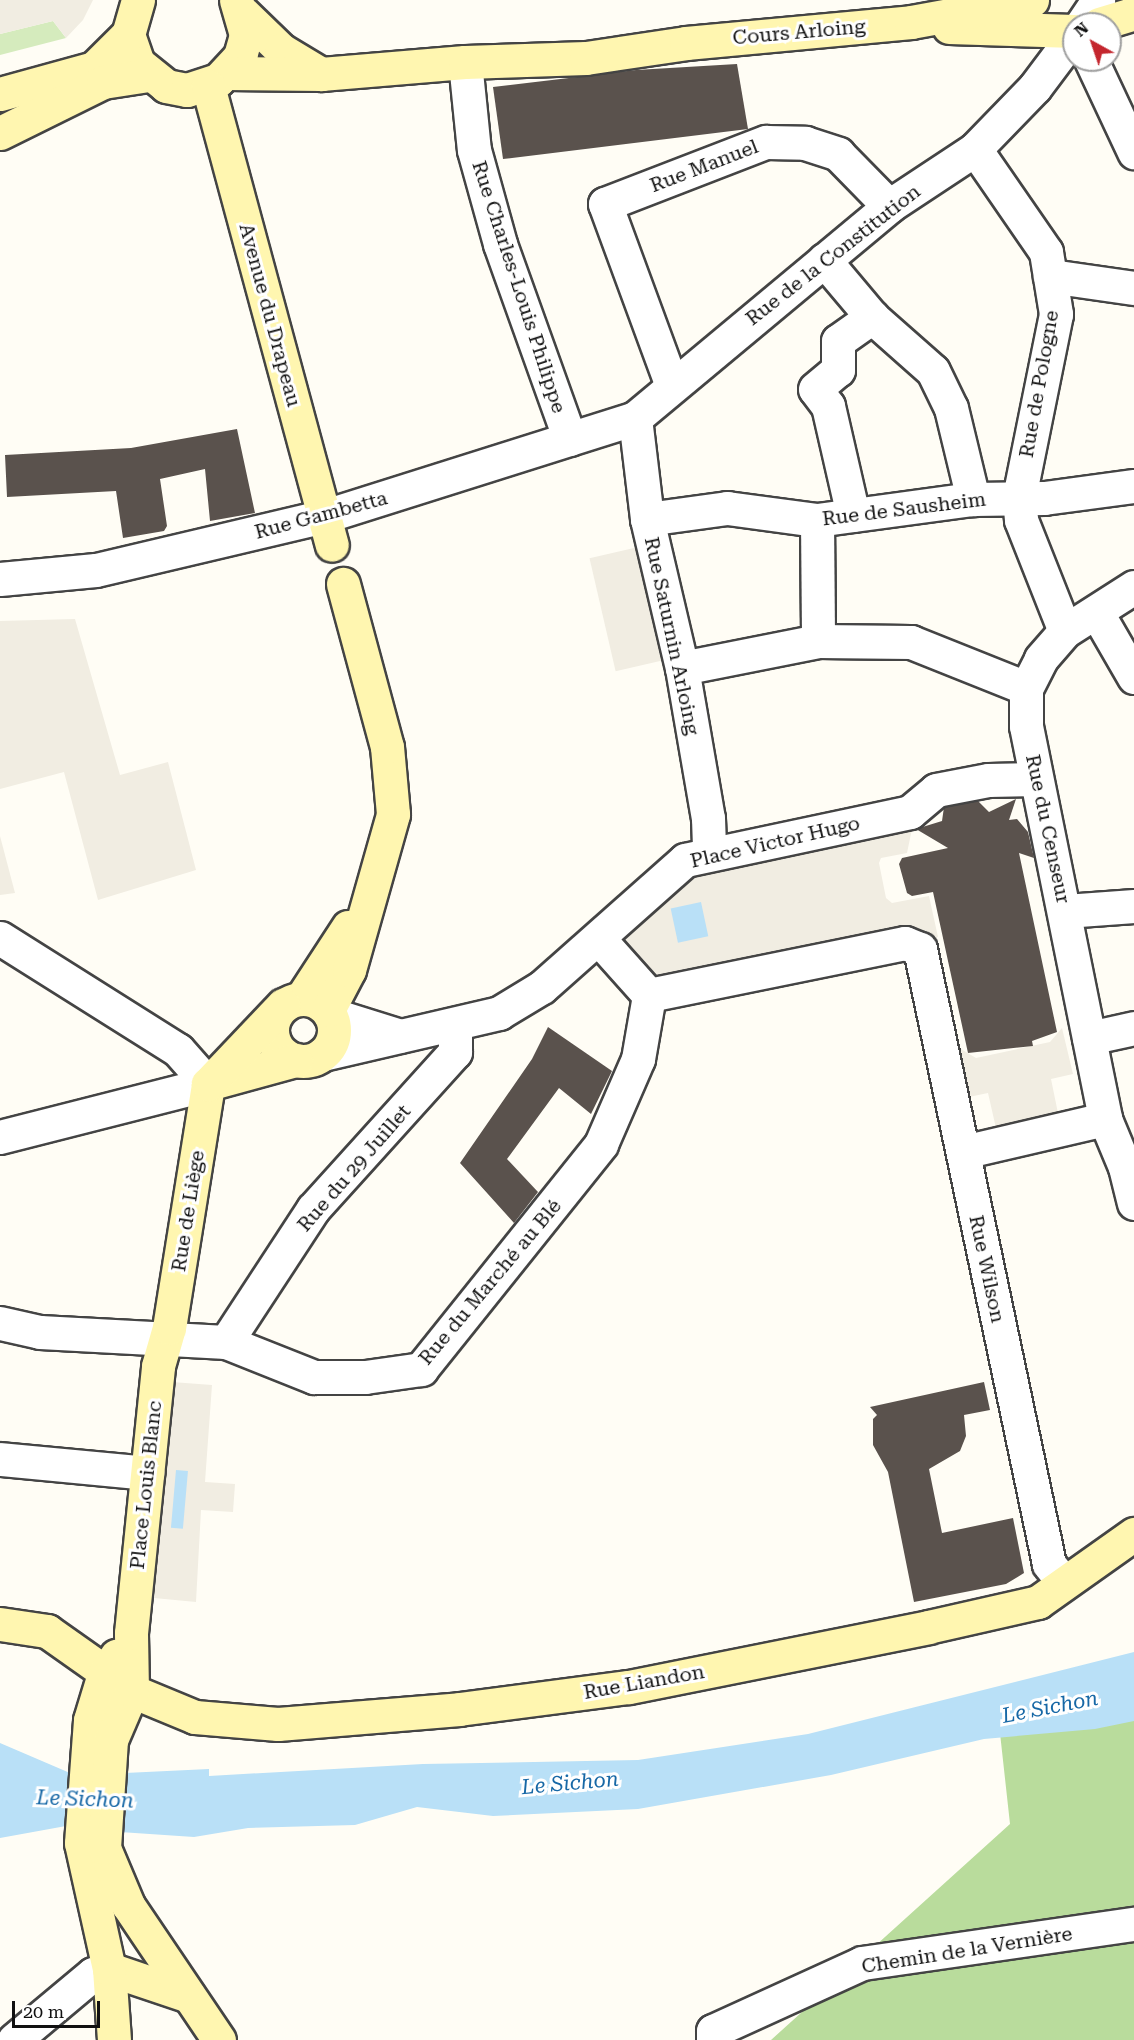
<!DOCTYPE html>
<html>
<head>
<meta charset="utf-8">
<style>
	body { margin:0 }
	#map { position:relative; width:1134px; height:2040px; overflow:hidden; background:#fffdf5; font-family:"Roboto Serif",serif }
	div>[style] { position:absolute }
	.green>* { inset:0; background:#d5ebbd }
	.forest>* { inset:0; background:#b9dc9c }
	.plaza>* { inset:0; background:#f1ede2; transform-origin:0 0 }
	.water>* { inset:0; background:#b9e0f7; transform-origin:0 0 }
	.building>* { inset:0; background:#5a524d }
	.roads { filter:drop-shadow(2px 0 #444) drop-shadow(-2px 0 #444) drop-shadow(0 2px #444) drop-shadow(0 -2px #444) }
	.street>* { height:33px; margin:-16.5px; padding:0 16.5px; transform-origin:16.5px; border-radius:16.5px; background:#fff }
	.secondary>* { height:33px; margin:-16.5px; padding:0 16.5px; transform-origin:16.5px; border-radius:16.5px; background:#fff6b0 }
	.secondary>.ring { margin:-16.5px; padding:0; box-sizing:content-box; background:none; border:33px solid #fff6b0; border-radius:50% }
	span { translate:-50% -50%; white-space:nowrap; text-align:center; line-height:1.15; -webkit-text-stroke:6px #fff; paint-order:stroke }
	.street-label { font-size:20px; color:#111 }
	.water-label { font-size:21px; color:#1768a6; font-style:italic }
	.north { position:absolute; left:1062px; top:12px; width:60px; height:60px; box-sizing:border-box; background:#fff; border:2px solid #a0a0a0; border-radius:50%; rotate:320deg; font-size:16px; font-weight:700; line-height:24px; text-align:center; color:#111 }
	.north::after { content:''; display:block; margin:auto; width:21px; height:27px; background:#c4262e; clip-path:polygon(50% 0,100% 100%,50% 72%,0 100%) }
	.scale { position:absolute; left:12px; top:2001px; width:88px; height:27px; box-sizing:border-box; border:3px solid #111; border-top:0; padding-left:8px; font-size:18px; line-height:21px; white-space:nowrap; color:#111; -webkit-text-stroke:4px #fff; paint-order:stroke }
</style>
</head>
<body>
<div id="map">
	<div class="green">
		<i style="clip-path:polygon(53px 21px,66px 38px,0 55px,0 34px)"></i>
	</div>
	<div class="forest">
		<i style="clip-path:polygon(1134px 1712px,1134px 2040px,771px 2040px,1010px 1824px,999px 1724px)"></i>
	</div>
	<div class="plaza">
		<i style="clip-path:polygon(0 0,93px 0,83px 20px,66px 38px,53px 21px,0 34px)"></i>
		<i style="left:647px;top:545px;width:116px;height:59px;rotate:77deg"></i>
		<i style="clip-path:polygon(75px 619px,120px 775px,168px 762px,196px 870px,98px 900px,64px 772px,0 789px,0 621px)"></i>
		<i style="clip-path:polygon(913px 824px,907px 853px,881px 858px,879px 863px,886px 898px,892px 903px,929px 896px,938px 937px,649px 995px,598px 938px,685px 860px)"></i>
		<i style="clip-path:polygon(0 836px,15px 893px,0 895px)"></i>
		<i style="clip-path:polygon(1062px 1028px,1073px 1074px,1051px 1079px,1060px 1123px,998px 1137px,988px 1093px,964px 1098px,946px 1052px,961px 1049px,976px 1058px,1050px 1042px)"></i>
		<i style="clip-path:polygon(172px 1382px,212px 1385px,205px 1482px,235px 1484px,233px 1512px,201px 1510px,196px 1602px,154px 1598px)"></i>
	</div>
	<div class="water">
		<i style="left:701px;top:902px;width:35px;height:31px;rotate:78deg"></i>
		<i style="left:176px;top:1470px;width:12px;height:58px;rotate:5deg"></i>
		<i style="clip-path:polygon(1134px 1652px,1134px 1721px,1095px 1729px,984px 1739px,831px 1775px,638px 1809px,493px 1816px,417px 1807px,355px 1825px,248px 1828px,194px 1837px,120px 1832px,125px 1773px,209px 1769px,209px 1776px,423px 1764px,638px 1760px,808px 1734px)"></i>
		<i style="clip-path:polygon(0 1743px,70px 1773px,66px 1826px,0 1838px)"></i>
	</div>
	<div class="building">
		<i style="clip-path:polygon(737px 64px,748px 129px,503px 159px,493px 87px,636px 70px)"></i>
		<i style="clip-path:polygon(237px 429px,255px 513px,210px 521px,205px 469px,160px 479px,167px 526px,164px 531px,123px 538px,116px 491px,7px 497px,5px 455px,131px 448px)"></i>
		<i style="clip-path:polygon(1016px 799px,1009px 820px,1017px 819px,1028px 832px,1034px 858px,1019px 853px,1057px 1032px,1032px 1041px,1033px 1046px,968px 1053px,933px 892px,912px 896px,907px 893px,899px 864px,902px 858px,948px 848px,916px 829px,942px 821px,944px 807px,978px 801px,989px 812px)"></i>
		<i style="clip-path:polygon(548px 1027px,612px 1071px,591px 1114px,559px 1088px,507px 1159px,538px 1192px,514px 1223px,460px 1163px,532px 1059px)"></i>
		<i style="clip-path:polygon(984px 1382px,990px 1410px,964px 1415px,966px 1436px,960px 1451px,929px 1469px,942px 1533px,1013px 1518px,1024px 1573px,1006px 1584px,914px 1602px,888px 1472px,873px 1445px,873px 1419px,877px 1415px,870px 1407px)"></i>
	</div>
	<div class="roads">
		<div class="street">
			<i style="left:1082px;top:24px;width:29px;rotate:-56deg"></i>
			<i style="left:1091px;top:60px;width:102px;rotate:64.9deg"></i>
			<i style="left:465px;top:62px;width:88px;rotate:84.2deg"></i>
			<i style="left:474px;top:150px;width:98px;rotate:74.5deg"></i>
			<i style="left:500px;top:244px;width:207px;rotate:70.3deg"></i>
			<i style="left:975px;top:149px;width:125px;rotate:55.4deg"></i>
			<i style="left:1046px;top:252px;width:63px;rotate:80.8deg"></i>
			<i style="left:1056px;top:314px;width:187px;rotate:101.4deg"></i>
			<i style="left:1019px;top:497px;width:23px;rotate:85deg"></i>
			<i style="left:1021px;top:520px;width:119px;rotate:68.4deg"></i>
			<i style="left:824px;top:260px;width:75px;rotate:49.9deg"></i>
			<i style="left:872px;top:317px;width:81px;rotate:41.5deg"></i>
			<i style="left:933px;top:371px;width:41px;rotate:64.1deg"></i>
			<i style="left:951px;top:408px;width:94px;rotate:76.4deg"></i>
			<i style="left:1050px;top:276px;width:85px;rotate:8.1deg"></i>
			<i style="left:671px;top:383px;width:191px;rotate:-110.2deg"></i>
			<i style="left:605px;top:204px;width:173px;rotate:-21.1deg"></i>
			<i style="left:766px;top:142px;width:39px;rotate:1deg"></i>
			<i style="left:805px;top:143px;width:35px;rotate:18deg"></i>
			<i style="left:838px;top:154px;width:73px;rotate:45.6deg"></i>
			<i style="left:635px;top:418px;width:102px;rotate:83.2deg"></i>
			<i style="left:647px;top:519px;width:153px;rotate:76.8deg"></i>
			<i style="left:682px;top:668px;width:152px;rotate:80.2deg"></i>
			<i style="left:708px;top:818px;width:35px;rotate:88deg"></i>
			<i style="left:853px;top:515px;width:112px;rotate:-102.9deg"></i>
			<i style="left:828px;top:406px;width:21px;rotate:-127deg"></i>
			<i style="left:815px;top:389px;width:30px;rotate:-40deg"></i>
			<i style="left:838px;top:370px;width:29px;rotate:-90deg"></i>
			<i style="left:838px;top:341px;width:42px;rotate:-35.2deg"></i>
			<i style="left:647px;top:519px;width:81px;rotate:-7.8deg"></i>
			<i style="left:727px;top:508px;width:91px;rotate:7.6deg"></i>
			<i style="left:817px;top:520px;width:157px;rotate:-7.7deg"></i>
			<i style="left:973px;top:499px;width:71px;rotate:-0.8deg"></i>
			<i style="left:1044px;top:498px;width:91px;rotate:-7.6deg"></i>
			<i style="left:817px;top:520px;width:121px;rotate:89.5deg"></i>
			<i style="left:0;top:579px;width:96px;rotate:-5.4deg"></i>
			<i style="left:96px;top:570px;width:235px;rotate:-13.3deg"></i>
			<i style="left:325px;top:516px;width:325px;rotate:-17.5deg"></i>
			<i style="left:635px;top:418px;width:331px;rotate:-39.8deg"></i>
			<i style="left:889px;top:206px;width:103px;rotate:-33.5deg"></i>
			<i style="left:975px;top:149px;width:86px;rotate:-45.9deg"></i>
			<i style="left:1035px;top:87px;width:65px;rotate:-53.1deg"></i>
			<i style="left:1134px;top:587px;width:82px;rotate:147.5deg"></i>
			<i style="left:1065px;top:631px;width:37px;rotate:131deg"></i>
			<i style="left:1041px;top:659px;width:33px;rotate:117deg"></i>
			<i style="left:1026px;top:688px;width:38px;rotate:90deg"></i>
			<i style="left:1026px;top:726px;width:401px;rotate:78.6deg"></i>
			<i style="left:1105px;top:1119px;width:52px;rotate:67.4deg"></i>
			<i style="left:1125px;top:1167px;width:37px;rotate:76deg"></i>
			<i style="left:1097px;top:613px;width:74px;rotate:60deg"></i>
			<i style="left:682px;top:668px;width:139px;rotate:-11.2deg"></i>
			<i style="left:818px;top:641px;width:93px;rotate:0.6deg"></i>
			<i style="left:911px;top:642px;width:124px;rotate:21.8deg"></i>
			<i style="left:1065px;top:911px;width:69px;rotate:-4.1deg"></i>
			<i style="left:0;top:938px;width:210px;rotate:32.2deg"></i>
			<i style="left:178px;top:1050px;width:45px;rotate:48.6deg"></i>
			<i style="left:208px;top:1084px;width:215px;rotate:165.7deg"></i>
			<i style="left:598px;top:938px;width:76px;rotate:48.2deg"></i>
			<i style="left:649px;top:995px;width:261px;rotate:-11.5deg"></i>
			<i style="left:905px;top:943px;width:16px;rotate:22deg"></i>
			<i style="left:920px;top:949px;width:628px;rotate:78.15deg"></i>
			<i style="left:1049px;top:1564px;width:24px;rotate:52deg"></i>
			<i style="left:330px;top:1014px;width:73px;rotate:17.4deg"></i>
			<i style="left:1089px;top:1038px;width:46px;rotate:-12.5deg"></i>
			<i style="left:323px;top:1054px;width:181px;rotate:-13.1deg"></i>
			<i style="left:499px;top:1013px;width:50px;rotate:-31.2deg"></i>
			<i style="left:542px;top:987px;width:191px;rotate:-41.6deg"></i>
			<i style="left:685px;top:860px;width:230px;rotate:-12deg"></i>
			<i style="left:910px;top:812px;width:34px;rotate:-40deg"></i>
			<i style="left:936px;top:790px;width:53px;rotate:-10.9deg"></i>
			<i style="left:988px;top:780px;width:48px;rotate:-1.2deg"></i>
			<i style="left:963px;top:1152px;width:146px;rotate:-13.1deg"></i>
			<i style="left:0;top:1323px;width:41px;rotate:12.7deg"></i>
			<i style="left:40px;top:1332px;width:186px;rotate:3.1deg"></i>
			<i style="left:226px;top:1342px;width:95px;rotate:21.7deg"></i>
			<i style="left:314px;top:1377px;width:51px"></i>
			<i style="left:365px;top:1377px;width:57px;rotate:-8.1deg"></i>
			<i style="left:421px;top:1369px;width:288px;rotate:-51.3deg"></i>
			<i style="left:601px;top:1144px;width:93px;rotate:-66.5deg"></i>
			<i style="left:638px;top:1059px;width:65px;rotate:-80.2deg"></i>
			<i style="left:226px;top:1342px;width:159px;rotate:-56.8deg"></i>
			<i style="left:313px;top:1209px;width:212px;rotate:-47.9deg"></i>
			<i style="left:455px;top:1052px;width:27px;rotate:-90deg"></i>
			<i style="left:0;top:1459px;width:148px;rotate:5.4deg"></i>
			<i style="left:14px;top:2040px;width:103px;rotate:-39.9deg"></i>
			<i style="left:93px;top:1974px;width:17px;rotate:-17deg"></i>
			<i style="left:713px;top:2040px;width:9px;rotate:-90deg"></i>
			<i style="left:713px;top:2031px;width:164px;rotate:-24.5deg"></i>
			<i style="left:862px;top:1963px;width:275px;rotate:-8.2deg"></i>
		</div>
		<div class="secondary">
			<i style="left:138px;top:0;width:35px;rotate:106deg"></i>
			<i style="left:128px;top:34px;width:31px;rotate:71deg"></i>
			<i style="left:138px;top:63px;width:36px;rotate:39deg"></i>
			<i style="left:166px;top:86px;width:21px;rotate:11deg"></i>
			<i style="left:187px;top:90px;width:33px;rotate:-18deg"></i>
			<i style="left:218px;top:80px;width:33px;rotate:-47deg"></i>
			<i style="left:240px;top:56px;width:22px;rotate:-74deg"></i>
			<i style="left:246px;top:35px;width:36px;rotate:-106deg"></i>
			<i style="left:243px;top:13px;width:53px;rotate:44.2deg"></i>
			<i style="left:281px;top:50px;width:47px;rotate:31deg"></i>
			<i style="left:1099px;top:24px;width:37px;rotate:-17deg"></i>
			<i style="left:949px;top:27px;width:125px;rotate:1.8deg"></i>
			<i style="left:227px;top:73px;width:94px;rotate:0.6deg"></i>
			<i style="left:321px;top:74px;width:144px;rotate:-4.8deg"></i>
			<i style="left:465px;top:62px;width:121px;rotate:-1.9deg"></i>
			<i style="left:586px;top:58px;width:101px;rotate:-8.5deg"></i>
			<i style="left:686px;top:43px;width:226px;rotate:-5.3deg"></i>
			<i style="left:911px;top:22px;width:123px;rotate:-10.3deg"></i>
			<i style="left:208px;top:86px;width:475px;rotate:74.9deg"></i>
			<i style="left:0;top:94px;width:98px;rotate:-15.5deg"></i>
			<i style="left:94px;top:68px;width:48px;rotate:-45deg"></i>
			<i style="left:0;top:133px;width:115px;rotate:-26.3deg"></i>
			<i style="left:103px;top:82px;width:46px;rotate:-8.8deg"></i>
			<i class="ring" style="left:272px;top:999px;width:29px;height:29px"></i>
			<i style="left:301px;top:999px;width:86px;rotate:-56.9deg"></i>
			<i style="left:328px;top:1010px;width:45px;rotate:-62.3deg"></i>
			<i style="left:349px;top:970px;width:162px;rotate:-74.2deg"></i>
			<i style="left:393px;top:814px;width:67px;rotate:-95.1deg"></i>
			<i style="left:387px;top:747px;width:169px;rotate:-105.1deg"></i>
			<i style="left:208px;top:1084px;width:91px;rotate:-15.3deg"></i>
			<i style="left:0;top:1624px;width:48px;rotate:8.5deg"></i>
			<i style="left:47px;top:1631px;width:104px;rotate:35.2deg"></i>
			<i style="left:132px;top:1691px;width:68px;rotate:22.4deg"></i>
			<i style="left:195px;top:1717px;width:83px;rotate:4.8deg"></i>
			<i style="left:278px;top:1724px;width:182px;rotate:-4.7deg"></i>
			<i style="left:459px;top:1709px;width:171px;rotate:-7.4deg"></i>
			<i style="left:629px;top:1687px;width:305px;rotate:-11.3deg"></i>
			<i style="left:928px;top:1627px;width:113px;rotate:-12.8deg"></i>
			<i style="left:1038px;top:1602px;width:118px;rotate:-35.3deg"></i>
			<i style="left:109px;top:1969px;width:84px;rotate:18.6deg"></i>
			<i style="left:114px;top:2040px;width:71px;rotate:-94deg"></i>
			<i style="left:109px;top:1969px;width:129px;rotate:-102.5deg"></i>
			<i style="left:81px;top:1843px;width:123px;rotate:-85.8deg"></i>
			<i style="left:90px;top:1720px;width:48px;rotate:-73.1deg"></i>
			<i style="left:104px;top:1674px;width:22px;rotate:-56deg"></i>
			<i style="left:219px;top:2040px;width:163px;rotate:-124deg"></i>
			<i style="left:128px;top:1905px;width:62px;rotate:-112.8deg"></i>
			<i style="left:104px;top:1848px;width:108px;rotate:-86.3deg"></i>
			<i style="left:111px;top:1740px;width:53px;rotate:-66.8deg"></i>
			<i style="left:132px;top:1691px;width:58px;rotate:-91deg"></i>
			<i style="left:131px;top:1633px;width:268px;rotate:-84.2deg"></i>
			<i style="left:158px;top:1366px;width:40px;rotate:-74deg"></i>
			<i style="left:169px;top:1328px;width:247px;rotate:-80.9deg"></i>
			<i style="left:208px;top:1084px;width:109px;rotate:-46.5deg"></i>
		</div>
	</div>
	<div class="street-label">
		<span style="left:799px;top:32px;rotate:-5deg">Cours Arloing</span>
		<span style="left:704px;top:166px;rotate:-21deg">Rue Manuel</span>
		<span style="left:833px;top:255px;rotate:-38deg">Rue de la Constitution</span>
		<span style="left:519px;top:287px;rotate:72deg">Rue Charles-Louis Philippe</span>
		<span style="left:270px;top:315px;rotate:75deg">Avenue du Drapeau</span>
		<span style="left:1039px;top:384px;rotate:-80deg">Rue de Pologne</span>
		<span style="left:904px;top:509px;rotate:-7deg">Rue de Sausheim</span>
		<span style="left:321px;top:515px;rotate:-15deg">Rue Gambetta</span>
		<span style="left:672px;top:636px;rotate:78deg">Rue Saturnin Arloing</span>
		<span style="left:1048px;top:829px;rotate:78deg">Rue du Censeur</span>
		<span style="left:775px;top:842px;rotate:-13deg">Place Victor Hugo</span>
		<span style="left:354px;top:1168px;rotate:-49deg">Rue du 29 Juillet</span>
		<span style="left:188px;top:1211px;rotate:-81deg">Rue de Liège</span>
		<span style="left:987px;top:1269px;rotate:78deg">Rue Wilson</span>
		<span style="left:490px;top:1282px;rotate:-50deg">Rue du Marché au Blé</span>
		<span style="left:146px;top:1485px;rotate:-84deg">Place Louis Blanc</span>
		<span style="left:644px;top:1682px;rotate:-10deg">Rue Liandon</span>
		<span style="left:967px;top:1950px;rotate:-9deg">Chemin de la Vernière</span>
	</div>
	<div class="water-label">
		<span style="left:1050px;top:1707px;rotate:-11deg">Le Sichon</span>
		<span style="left:570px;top:1783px;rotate:-5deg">Le Sichon</span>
		<span style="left:85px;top:1799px;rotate:2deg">Le Sichon</span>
	</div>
	<div class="north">N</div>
	<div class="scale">20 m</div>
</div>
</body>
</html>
